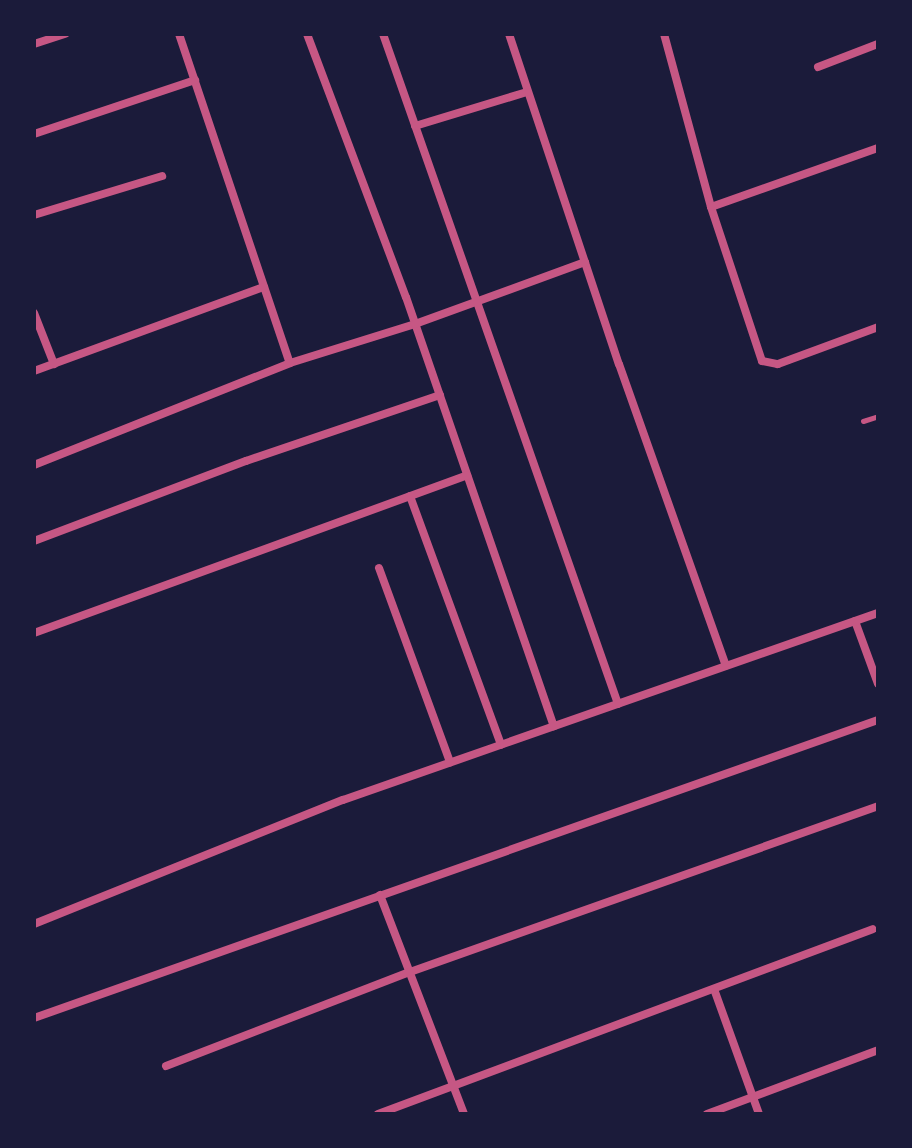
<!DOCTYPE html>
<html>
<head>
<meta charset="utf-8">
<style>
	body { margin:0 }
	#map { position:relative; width:912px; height:1148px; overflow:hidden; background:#1b1b3a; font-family:Helvetica,sans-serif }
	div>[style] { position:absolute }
	.service>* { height:5px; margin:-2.5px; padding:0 2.5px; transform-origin:2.5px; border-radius:2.5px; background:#c65784 }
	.minor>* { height:8px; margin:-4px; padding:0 4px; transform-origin:4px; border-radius:4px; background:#c65784 }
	span { translate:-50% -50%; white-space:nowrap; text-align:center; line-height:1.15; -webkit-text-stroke:8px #1b1b3a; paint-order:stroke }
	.frame { position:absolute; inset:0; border:36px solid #1b1b3a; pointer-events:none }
</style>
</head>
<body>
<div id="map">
	<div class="service">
		<i style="left:863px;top:421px;width:16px;rotate:-18deg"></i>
	</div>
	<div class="minor">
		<i style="left:179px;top:34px;width:347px;rotate:71.4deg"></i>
		<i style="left:307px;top:34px;width:281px;rotate:69.4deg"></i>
		<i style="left:406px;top:297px;width:454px;rotate:71deg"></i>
		<i style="left:383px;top:34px;width:710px;rotate:70.67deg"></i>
		<i style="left:509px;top:34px;width:348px;rotate:71.6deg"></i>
		<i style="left:619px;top:364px;width:320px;rotate:70.5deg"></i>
		<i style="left:664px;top:34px;width:179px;rotate:74.8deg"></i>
		<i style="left:711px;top:207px;width:162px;rotate:71.7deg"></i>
		<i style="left:762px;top:361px;width:16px;rotate:11deg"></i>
		<i style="left:778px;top:364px;width:107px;rotate:-20.3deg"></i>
		<i style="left:34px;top:44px;width:33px;rotate:-18deg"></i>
		<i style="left:818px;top:67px;width:64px;rotate:-21deg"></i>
		<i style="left:415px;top:126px;width:117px;rotate:-16.9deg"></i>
		<i style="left:34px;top:134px;width:170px;rotate:-18.5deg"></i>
		<i style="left:711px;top:207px;width:177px;rotate:-19.5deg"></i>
		<i style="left:34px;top:215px;width:134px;rotate:-16.9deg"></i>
		<i style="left:34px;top:313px;width:55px;rotate:68.6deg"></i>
		<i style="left:34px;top:371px;width:245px;rotate:-20.1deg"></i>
		<i style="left:34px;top:465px;width:276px;rotate:-21.7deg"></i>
		<i style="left:290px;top:363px;width:131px;rotate:-17.3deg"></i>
		<i style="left:415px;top:324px;width:181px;rotate:-20deg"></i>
		<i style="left:410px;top:496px;width:265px;rotate:69.9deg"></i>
		<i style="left:34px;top:541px;width:227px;rotate:-20.7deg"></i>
		<i style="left:246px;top:461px;width:205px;rotate:-18.8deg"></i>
		<i style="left:379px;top:568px;width:207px;rotate:69.9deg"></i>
		<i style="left:855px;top:621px;width:67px;rotate:69.9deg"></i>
		<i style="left:34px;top:633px;width:461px;rotate:-20deg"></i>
		<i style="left:380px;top:895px;width:235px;rotate:69deg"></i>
		<i style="left:34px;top:924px;width:333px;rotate:-21.9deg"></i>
		<i style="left:343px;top:800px;width:567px;rotate:-19.27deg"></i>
		<i style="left:714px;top:989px;width:133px;rotate:70.2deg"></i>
		<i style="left:34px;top:1018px;width:895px;rotate:-19.45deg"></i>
		<i style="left:166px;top:1066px;width:261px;rotate:-21.1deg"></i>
		<i style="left:410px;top:972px;width:497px;rotate:-19.5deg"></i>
		<i style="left:378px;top:1114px;width:528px;rotate:-20.49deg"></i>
		<i style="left:707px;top:1114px;width:183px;rotate:-20.5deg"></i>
	</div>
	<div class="frame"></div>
</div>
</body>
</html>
